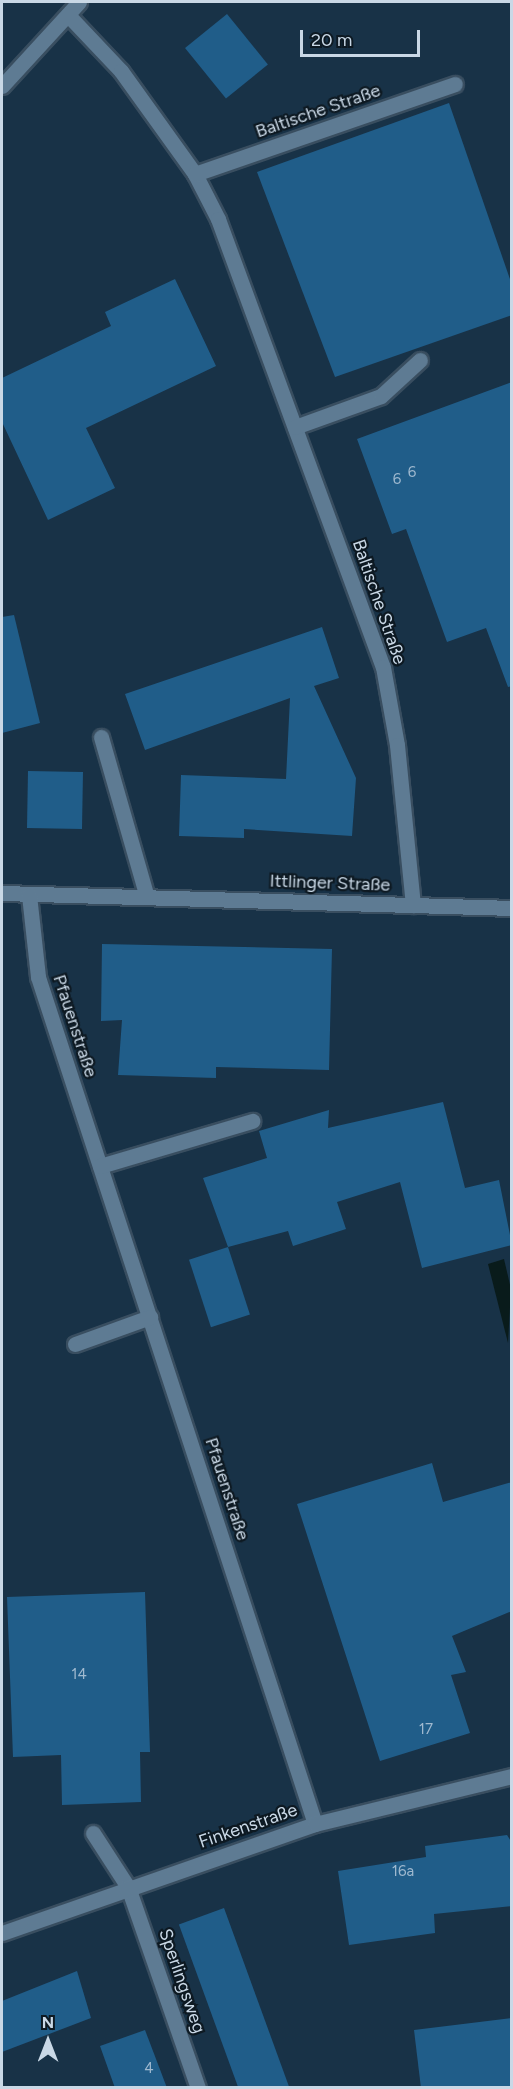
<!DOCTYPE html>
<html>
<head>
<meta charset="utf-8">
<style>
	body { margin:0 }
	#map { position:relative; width:513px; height:2089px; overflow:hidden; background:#183247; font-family:Figtree,sans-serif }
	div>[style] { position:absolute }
	.water>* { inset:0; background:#091b1b }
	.building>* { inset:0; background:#205d89; transform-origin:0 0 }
	.roads { filter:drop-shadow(2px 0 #394e60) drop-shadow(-2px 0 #394e60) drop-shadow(0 2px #394e60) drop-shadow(0 -2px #394e60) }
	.minor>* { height:15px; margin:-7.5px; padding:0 7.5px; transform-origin:7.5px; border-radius:7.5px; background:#5e7b93 }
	span { translate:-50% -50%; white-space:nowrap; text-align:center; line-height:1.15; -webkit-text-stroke:4.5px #0d1922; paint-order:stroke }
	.number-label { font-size:15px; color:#9fb9cf }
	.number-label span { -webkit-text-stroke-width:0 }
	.street-label { font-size:18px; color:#c9d8e6 }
	.frame { position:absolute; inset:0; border:3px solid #c9d8e6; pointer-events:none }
	.north { position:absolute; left:18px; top:2011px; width:60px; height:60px; -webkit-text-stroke:4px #0d1922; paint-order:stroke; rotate:0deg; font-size:16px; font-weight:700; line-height:24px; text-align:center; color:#c9d8e6 }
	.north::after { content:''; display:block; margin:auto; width:21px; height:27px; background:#c9d8e6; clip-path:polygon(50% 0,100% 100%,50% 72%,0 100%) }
	.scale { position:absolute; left:300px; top:30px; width:120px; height:27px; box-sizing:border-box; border:3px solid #c9d8e6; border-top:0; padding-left:8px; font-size:18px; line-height:21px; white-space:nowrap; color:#c9d8e6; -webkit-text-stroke:4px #0d1922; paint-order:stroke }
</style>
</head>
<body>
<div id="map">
	<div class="water">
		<i style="clip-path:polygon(504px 1259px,511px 1289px,508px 1343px,488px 1264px)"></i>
	</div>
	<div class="building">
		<i style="left:227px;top:14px;width:65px;height:54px;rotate:51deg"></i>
		<i style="clip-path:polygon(449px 103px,512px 285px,512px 315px,335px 377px,257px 172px)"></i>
		<i style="clip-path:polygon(175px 279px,216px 366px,86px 428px,115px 488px,48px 520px,2px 422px,2px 378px,111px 326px,105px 312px)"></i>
		<i style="clip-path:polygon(512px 382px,512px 686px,508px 687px,486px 628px,447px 642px,406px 529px,392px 534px,357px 439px)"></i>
		<i style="clip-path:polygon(14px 615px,40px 723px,2px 733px,2px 617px)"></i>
		<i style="clip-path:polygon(322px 627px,339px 678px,314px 686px,356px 778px,352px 836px,244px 829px,244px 838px,179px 836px,181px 775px,286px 779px,290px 698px,145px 750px,125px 694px)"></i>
		<i style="left:28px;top:771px;width:55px;height:57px;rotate:1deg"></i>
		<i style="clip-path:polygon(102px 944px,332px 949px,329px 1070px,216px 1067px,216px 1078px,118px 1075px,122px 1020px,101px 1021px)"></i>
		<i style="clip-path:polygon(443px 1102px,465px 1188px,499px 1180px,512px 1245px,422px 1268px,400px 1182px,337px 1202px,346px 1229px,293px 1246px,288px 1231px,228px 1247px,203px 1178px,267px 1158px,259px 1131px,329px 1110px,328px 1128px)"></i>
		<i style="left:228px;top:1247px;width:71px;height:41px;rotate:72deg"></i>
		<i style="clip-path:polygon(432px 1463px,443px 1502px,512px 1482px,512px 1611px,452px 1636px,466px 1672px,451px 1675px,470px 1733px,380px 1761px,297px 1504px)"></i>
		<i style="clip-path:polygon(145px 1592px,150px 1752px,140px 1752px,141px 1802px,62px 1805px,61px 1755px,13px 1757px,7px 1597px)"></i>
		<i style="clip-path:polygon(507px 1835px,512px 1843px,512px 1906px,434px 1914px,435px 1933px,349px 1945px,338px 1871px,426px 1857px,425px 1846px)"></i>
		<i style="left:224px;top:1908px;width:191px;height:48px;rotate:70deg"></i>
		<i style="clip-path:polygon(77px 1971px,91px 2018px,2px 2052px,2px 2001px)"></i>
		<i style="clip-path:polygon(512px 2018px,512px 2088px,421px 2088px,414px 2030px)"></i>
		<i style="clip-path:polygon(145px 2030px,167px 2088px,115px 2088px,100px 2046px)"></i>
	</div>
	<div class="roads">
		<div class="minor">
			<i style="left:68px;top:15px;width:77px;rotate:46.6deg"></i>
			<i style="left:121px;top:71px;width:127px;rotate:54.3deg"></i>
			<i style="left:195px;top:174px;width:51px;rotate:62.9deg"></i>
			<i style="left:218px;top:219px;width:477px;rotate:69.8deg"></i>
			<i style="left:383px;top:667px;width:79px;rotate:79.8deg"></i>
			<i style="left:397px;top:745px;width:161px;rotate:84.3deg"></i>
			<i style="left:2px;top:86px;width:114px;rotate:-47.5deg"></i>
			<i style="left:195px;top:174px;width:275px;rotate:-19.1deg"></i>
			<i style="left:295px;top:427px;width:91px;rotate:-19.8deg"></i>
			<i style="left:381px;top:396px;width:53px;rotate:-42.7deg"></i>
			<i style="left:101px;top:737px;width:166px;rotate:74deg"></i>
			<i style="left:2px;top:893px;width:510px;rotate:1.68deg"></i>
			<i style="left:29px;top:895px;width:82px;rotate:83.7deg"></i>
			<i style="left:38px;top:977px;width:891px;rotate:71.89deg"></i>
			<i style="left:100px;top:1166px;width:159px;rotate:-16.5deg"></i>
			<i style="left:75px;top:1344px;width:80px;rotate:-19.8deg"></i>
			<i style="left:93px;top:1833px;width:64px;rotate:57.1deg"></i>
			<i style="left:128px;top:1887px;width:213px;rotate:70.8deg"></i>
			<i style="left:2px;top:1933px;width:331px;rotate:-19.2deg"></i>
			<i style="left:315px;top:1824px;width:203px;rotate:-13.7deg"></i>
		</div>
	</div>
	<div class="number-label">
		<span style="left:412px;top:473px">6</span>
		<span style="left:397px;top:480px">6</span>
		<span style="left:79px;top:1675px">14</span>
		<span style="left:426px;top:1730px">17</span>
		<span style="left:403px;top:1872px">16a</span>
		<span style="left:149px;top:2069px">4</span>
	</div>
	<div class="street-label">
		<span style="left:318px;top:111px;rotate:-19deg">Baltische Straße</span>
		<span style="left:379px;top:602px;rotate:71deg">Baltische Straße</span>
		<span style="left:330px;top:883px;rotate:2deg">Ittlinger Straße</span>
		<span style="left:75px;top:1026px;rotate:72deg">Pfauenstraße</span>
		<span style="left:227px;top:1489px;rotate:72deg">Pfauenstraße</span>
		<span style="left:248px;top:1826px;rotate:-19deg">Finkenstraße</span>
		<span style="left:182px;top:1981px;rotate:71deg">Sperlingsweg</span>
	</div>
	<div class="frame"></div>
	<div class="north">N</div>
	<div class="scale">20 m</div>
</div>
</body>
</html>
